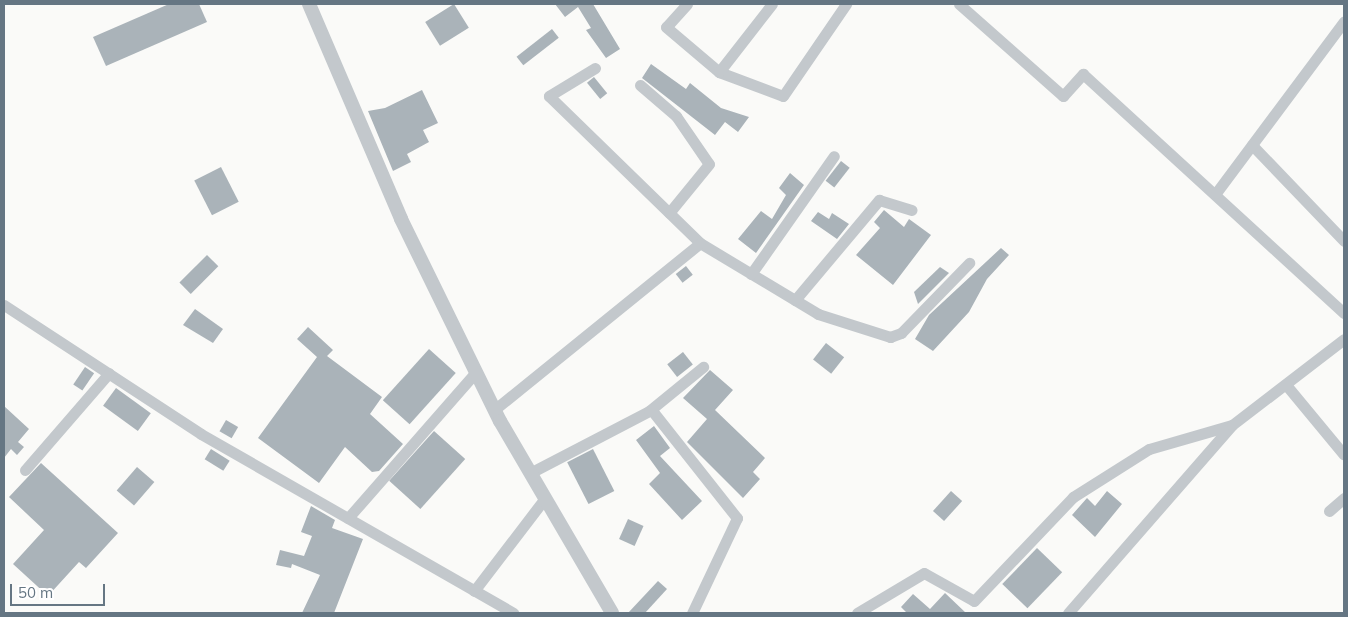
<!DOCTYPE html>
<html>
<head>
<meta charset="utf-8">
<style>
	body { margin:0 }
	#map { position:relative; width:1348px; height:617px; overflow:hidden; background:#fafaf8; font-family:Mulish,sans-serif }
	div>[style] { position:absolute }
	.building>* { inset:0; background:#aab3b9; transform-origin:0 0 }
	.minor>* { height:11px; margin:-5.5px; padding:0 5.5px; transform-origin:5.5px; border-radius:5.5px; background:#c3c8cc }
	.tertiary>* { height:14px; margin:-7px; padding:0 7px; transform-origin:7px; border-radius:7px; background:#c3c8cc }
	span { translate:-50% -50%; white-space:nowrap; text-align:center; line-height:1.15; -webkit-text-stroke:5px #fff; paint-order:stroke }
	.frame { position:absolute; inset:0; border:5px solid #657683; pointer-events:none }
	.scale { position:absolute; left:10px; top:584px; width:95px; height:22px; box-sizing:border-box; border:2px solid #657683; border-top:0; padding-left:6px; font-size:15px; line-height:18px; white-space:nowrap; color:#657683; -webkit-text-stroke:4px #fff; paint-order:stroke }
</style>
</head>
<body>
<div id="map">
	<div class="building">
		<i style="clip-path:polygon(169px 4px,199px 4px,207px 22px,106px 66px,93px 37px)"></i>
		<i style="left:454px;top:4px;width:28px;height:34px;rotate:58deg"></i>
		<i style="clip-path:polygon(555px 4px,593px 4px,620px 49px,606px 58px,586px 30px,591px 28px,578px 7px,565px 17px)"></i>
		<i style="left:552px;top:29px;width:11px;height:45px;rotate:52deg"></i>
		<i style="clip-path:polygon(651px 64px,686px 89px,690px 83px,721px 108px,749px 117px,738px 132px,725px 122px,715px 135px,642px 78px)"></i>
		<i style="left:594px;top:77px;width:21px;height:9px;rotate:51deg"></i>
		<i style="clip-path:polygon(422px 90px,438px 123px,423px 130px,429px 142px,407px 154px,411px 162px,393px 171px,368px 111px,385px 108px)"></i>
		<i style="left:841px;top:161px;width:11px;height:25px;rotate:38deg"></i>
		<i style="left:221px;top:167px;width:39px;height:30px;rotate:63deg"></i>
		<i style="clip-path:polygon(790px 173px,804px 185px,756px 253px,738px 239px,761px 211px,772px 219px,786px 195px,779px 188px)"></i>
		<i style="clip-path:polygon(884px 210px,904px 227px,909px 219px,931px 235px,893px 285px,856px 255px,880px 228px,874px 222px)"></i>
		<i style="clip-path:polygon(818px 212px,829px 219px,832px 213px,849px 224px,837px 239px,811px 221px)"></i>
		<i style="clip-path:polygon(1001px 248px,1009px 255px,987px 279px,969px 312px,933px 351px,915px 339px,929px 315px)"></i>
		<i style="left:207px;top:255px;width:16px;height:39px;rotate:45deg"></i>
		<i style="left:686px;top:266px;width:11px;height:13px;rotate:52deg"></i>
		<i style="clip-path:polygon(940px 267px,949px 273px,918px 304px,914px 292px)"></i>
		<i style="clip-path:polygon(195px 309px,223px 329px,213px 343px,183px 325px)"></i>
		<i style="clip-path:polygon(308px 327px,333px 350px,327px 356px,382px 397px,370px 414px,403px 444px,379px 471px,372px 472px,345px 447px,319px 483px,258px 438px,317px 357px,297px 339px)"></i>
		<i style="left:826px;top:343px;width:23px;height:21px;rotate:38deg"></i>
		<i style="left:429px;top:349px;width:36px;height:69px;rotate:42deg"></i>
		<i style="left:683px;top:352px;width:16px;height:20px;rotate:52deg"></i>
		<i style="left:85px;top:367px;width:11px;height:21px;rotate:34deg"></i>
		<i style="clip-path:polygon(710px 370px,733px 390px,715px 410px,765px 458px,753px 472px,760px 479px,743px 498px,687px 442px,707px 419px,683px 398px)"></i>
		<i style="left:116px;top:388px;width:43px;height:22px;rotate:36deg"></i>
		<i style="clip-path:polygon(4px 406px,29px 429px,18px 442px,24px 447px,17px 455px,11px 449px,4px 458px)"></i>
		<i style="left:226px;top:420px;width:14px;height:13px;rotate:30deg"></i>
		<i style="clip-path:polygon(654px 426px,670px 448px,660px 456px,702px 501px,682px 520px,649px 484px,660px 473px,636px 440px)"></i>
		<i style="left:434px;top:431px;width:42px;height:67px;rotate:42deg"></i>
		<i style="left:211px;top:449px;width:22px;height:12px;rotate:32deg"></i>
		<i style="left:593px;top:449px;width:47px;height:29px;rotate:63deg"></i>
		<i style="clip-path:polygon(41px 463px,118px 533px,86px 568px,79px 562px,48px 596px,13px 564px,44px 530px,9px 497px)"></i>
		<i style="left:137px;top:467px;width:23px;height:31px;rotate:41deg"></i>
		<i style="left:951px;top:491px;width:15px;height:27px;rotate:42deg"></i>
		<i style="clip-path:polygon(1107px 491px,1122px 504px,1095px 537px,1072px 515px,1087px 498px,1095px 506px)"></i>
		<i style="clip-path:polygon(311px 506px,335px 520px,332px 528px,363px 539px,334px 613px,302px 613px,320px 575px,292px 564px,291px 568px,276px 565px,280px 550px,304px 556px,312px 536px,301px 532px)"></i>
		<i style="left:628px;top:519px;width:17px;height:22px;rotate:24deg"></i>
		<i style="left:1037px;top:548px;width:35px;height:50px;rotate:44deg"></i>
		<i style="clip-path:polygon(658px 581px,667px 589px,645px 613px,628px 613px)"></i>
		<i style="clip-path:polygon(945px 593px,966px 613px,907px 613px,901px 607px,913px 594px,930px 609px)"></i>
	</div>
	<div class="minor">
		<i style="left:687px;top:4px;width:31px;rotate:132deg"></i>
		<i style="left:666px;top:27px;width:70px;rotate:40.3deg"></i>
		<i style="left:719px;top:72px;width:68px;rotate:20.6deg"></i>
		<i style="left:783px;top:96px;width:112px;rotate:-55.6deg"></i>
		<i style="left:959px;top:4px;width:139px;rotate:41.5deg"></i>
		<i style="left:1063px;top:96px;width:30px;rotate:-48deg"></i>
		<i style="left:1083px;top:74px;width:354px;rotate:42.5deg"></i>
		<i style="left:595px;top:68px;width:54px;rotate:148.7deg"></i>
		<i style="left:549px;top:96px;width:211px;rotate:44.2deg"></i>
		<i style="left:700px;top:243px;width:138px;rotate:31deg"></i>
		<i style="left:818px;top:314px;width:76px;rotate:17.7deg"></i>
		<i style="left:890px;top:337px;width:12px;rotate:-20deg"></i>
		<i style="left:901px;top:333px;width:98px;rotate:-45.8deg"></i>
		<i style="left:719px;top:72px;width:86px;rotate:-52.1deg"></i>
		<i style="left:640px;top:85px;width:48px;rotate:40.7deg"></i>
		<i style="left:676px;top:116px;width:58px;rotate:55.5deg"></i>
		<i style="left:709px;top:164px;width:63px;rotate:129.2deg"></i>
		<i style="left:1252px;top:145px;width:133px;rotate:46.2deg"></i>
		<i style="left:1216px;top:193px;width:214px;rotate:-53.3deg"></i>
		<i style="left:751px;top:274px;width:144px;rotate:-54.9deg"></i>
		<i style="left:795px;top:300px;width:131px;rotate:-50deg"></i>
		<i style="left:879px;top:200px;width:34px;rotate:17deg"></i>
		<i style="left:4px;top:305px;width:235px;rotate:33.2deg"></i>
		<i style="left:201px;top:434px;width:360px;rotate:29.8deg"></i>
		<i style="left:1287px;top:386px;width:89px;rotate:50.4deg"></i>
		<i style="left:494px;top:410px;width:265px;rotate:-39deg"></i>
		<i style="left:654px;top:413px;width:134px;rotate:51.7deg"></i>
		<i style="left:737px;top:518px;width:105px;rotate:115.3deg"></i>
		<i style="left:25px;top:470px;width:128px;rotate:-49.1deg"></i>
		<i style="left:530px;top:473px;width:134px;rotate:-27.5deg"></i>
		<i style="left:649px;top:411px;width:70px;rotate:-39.2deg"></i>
		<i style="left:1329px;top:511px;width:20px;rotate:-41deg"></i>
		<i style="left:348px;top:518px;width:194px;rotate:-48.8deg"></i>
		<i style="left:474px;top:591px;width:117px;rotate:-52.6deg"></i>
		<i style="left:857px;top:613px;width:78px;rotate:-30.8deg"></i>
		<i style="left:924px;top:573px;width:57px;rotate:29.2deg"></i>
		<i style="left:974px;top:601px;width:144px;rotate:-46.4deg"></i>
		<i style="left:1073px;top:497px;width:90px;rotate:-32.3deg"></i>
		<i style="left:1149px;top:449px;width:86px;rotate:-16.1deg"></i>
		<i style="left:1068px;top:613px;width:249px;rotate:-48.9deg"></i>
		<i style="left:1232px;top:425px;width:141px;rotate:-37.5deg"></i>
	</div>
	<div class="tertiary">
		<i style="left:309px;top:4px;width:234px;rotate:66.8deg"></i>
		<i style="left:401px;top:219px;width:225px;rotate:63.9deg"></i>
		<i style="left:500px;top:421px;width:222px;rotate:59.7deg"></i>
	</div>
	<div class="frame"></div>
	<div class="scale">50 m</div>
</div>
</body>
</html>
